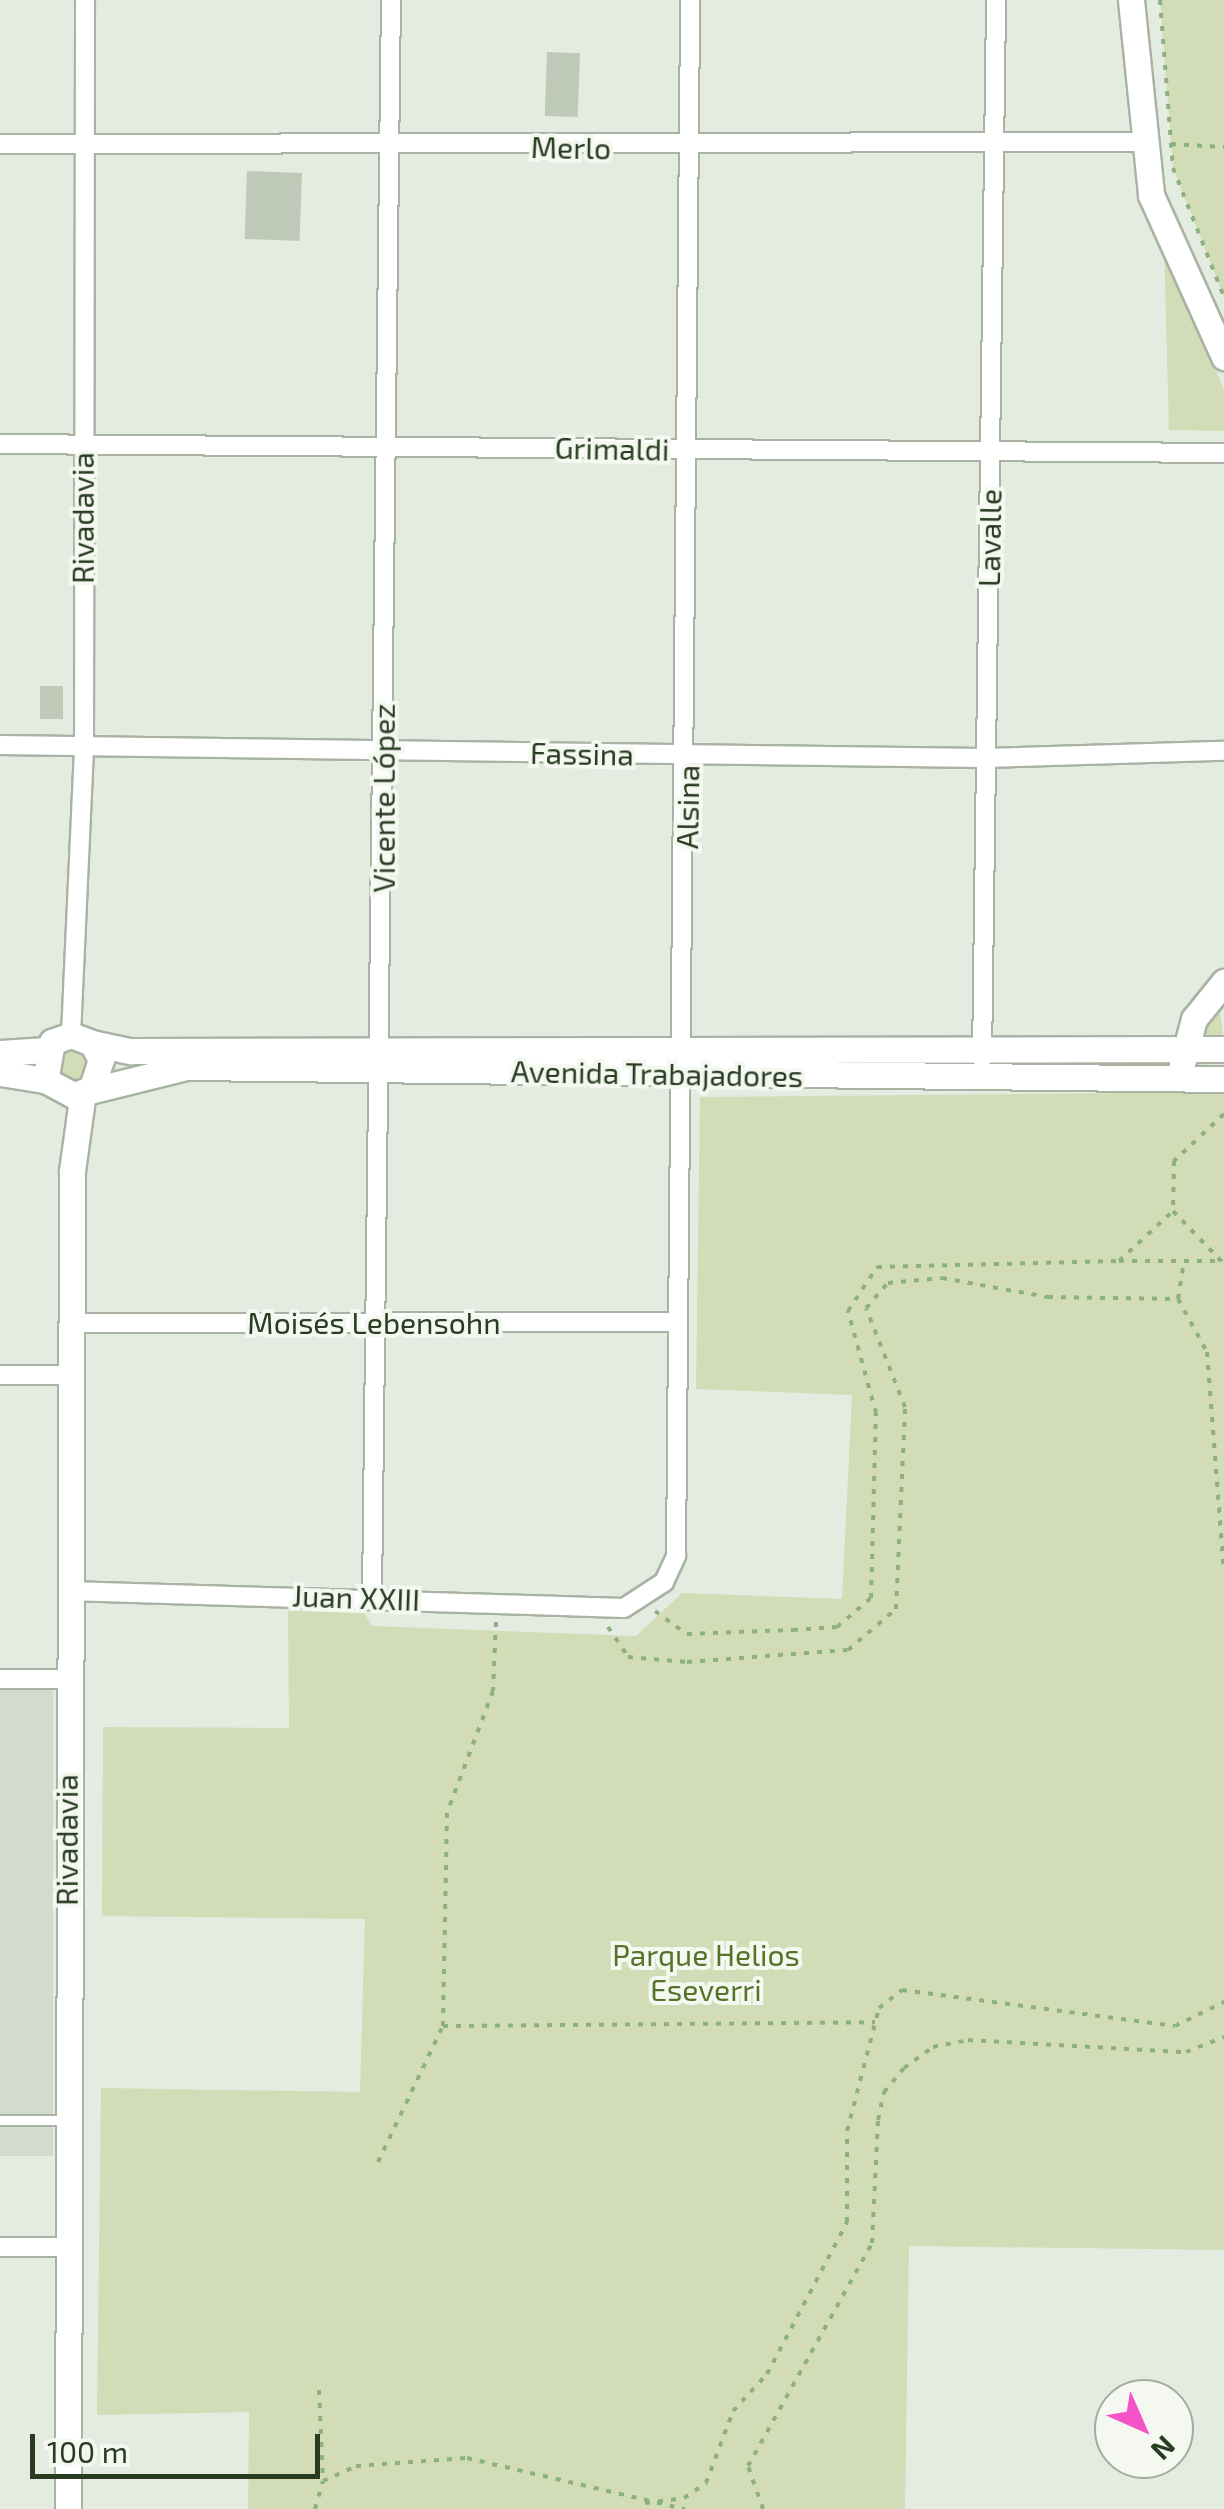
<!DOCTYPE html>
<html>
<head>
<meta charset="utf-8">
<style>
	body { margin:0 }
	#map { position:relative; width:1224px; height:2509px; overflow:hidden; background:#e4ebe0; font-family:"Exo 2",sans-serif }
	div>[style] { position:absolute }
	.built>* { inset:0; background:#d3dbce; transform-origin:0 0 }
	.green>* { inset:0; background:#d2ddb8 }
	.building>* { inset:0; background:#bec9b8; transform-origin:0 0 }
	.path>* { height:4px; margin-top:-2px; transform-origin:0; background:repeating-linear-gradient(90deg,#8db07f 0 5px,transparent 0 13px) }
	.roads { filter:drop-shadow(2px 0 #a8b3a3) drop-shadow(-2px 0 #a8b3a3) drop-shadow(0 2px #a8b3a3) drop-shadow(0 -2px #a8b3a3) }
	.lane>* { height:9px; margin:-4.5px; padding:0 4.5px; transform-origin:4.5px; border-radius:4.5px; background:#fff }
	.street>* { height:18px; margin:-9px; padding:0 9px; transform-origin:9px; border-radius:9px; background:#fff }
	.secondary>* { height:25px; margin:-12.5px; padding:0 12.5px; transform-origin:12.5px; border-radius:12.5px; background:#fff }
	span { translate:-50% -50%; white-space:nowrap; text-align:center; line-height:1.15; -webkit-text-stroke:8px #f4f8f0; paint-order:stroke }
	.street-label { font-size:30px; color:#273c20 }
	.park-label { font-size:30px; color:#547429 }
	.north { position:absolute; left:1094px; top:2379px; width:100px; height:100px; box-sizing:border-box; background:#f4f8f0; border:2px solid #a2ad9d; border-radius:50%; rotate:135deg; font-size:28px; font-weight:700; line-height:40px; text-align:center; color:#273c20 }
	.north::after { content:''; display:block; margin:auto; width:35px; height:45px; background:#f554c8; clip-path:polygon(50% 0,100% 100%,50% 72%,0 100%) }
	.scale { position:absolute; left:30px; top:2434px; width:290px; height:45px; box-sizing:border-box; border:5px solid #273c20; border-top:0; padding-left:12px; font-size:30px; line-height:35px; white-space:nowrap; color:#273c20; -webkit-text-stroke:8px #f4f8f0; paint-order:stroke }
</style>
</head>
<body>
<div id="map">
	<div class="built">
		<i style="left:0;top:1690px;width:53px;height:466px"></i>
	</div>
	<div class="green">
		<i style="clip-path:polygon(1160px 0,1224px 0,1224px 297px,1173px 168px)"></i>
		<i style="clip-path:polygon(1164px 246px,1224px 390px,1224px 431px,1169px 430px)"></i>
		<i style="clip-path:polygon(1218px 1000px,1224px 1040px,1203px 1038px,1201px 1032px)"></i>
		<i style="clip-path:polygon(78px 1046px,91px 1060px,81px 1082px,63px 1083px,54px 1054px)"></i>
		<i style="clip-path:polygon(1003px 1059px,1173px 1061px,1173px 1066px,1002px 1063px)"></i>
		<i style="clip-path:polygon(1224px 1092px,1224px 2250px,909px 2246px,905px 2509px,248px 2509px,249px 2412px,97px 2415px,101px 2088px,360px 2092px,365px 1919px,102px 1916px,103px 1727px,289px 1728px,288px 1611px,364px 1612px,372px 1626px,636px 1636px,682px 1593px,842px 1599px,852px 1395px,696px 1389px,700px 1097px)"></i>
	</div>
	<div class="building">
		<i style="left:547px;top:52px;width:33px;height:64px;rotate:2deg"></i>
		<i style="left:247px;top:171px;width:55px;height:68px;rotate:2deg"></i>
		<i style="left:40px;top:686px;width:23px;height:33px"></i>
	</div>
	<div class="path">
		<i style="left:1160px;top:0;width:169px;rotate:85.6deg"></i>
		<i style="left:1173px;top:168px;width:139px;rotate:68.4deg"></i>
		<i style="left:1171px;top:144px;width:53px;rotate:3.2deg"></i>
		<i style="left:1224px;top:1114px;width:69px;rotate:136.8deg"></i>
		<i style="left:1174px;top:1161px;width:50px;rotate:91.1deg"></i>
		<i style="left:1173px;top:1211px;width:74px;rotate:46.1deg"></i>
		<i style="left:1119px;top:1261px;width:101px"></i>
		<i style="left:1178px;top:1299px;width:38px;rotate:-81deg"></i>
		<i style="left:655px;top:1611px;width:39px;rotate:36deg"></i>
		<i style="left:687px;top:1634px;width:106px;rotate:-2.2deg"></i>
		<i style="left:793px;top:1630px;width:44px;rotate:-3.9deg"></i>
		<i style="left:837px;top:1627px;width:45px;rotate:-40.5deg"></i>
		<i style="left:871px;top:1598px;width:185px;rotate:-88.5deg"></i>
		<i style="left:876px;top:1413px;width:106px;rotate:-105.4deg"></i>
		<i style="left:848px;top:1311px;width:53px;rotate:-56.6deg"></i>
		<i style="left:877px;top:1267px;width:242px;rotate:-1.4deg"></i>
		<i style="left:1119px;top:1261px;width:74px;rotate:-42.8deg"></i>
		<i style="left:496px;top:1622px;width:69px;rotate:92.5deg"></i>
		<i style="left:493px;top:1691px;width:130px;rotate:110.7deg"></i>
		<i style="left:447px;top:1813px;width:213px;rotate:91.1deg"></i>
		<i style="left:443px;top:2026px;width:432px;rotate:-0.5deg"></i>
		<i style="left:608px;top:1627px;width:36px;rotate:56deg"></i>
		<i style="left:628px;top:1657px;width:59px;rotate:4.8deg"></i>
		<i style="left:687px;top:1662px;width:161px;rotate:-4.3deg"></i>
		<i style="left:848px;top:1650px;width:63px;rotate:-40.5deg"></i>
		<i style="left:896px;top:1609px;width:202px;rotate:-87.4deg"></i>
		<i style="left:905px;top:1407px;width:106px;rotate:-111.5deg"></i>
		<i style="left:866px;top:1308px;width:33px;rotate:-49deg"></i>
		<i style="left:888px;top:1283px;width:54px;rotate:-5.3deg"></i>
		<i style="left:942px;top:1278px;width:108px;rotate:10.2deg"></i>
		<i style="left:1048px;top:1297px;width:130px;rotate:0.9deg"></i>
		<i style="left:1178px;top:1299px;width:60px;rotate:61.3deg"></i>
		<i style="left:1207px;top:1352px;width:220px;rotate:85.6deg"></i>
		<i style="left:378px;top:2162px;width:151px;rotate:-64.5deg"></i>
		<i style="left:319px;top:2390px;width:90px;rotate:87.5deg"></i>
		<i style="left:645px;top:2503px;width:39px;rotate:-7deg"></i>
		<i style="left:684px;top:2498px;width:27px;rotate:-34deg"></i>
		<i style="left:706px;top:2483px;width:77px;rotate:-69.4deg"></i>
		<i style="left:733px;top:2411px;width:50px;rotate:-47.4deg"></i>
		<i style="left:767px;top:2374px;width:172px;rotate:-62.2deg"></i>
		<i style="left:847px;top:2222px;width:91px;rotate:-90deg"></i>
		<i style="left:847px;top:2131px;width:127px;rotate:-75.4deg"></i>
		<i style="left:879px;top:2008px;width:29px;rotate:-38deg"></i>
		<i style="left:902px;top:1990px;width:275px;rotate:7.5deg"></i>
		<i style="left:1175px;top:2026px;width:55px;rotate:-26.1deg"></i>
		<i style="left:315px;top:2509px;width:29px;rotate:-74deg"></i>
		<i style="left:323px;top:2481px;width:36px;rotate:-24deg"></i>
		<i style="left:356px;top:2466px;width:111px;rotate:-4.1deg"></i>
		<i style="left:467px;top:2458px;width:224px;rotate:13.2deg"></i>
		<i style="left:763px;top:2509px;width:46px;rotate:-109.2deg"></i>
		<i style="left:748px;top:2466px;width:255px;rotate:-60.9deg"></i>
		<i style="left:872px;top:2243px;width:123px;rotate:-87.2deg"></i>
		<i style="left:878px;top:2120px;width:29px;rotate:-78deg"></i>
		<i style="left:884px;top:2092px;width:31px;rotate:-50deg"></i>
		<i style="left:904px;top:2068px;width:36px;rotate:-36deg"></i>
		<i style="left:933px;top:2047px;width:36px;rotate:-11deg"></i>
		<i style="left:968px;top:2040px;width:218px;rotate:3.2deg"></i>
		<i style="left:1186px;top:2052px;width:41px;rotate:-21.5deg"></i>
	</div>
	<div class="roads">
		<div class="lane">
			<i style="left:0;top:2120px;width:65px"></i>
		</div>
		<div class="street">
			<i style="left:0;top:144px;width:1141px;rotate:-0.1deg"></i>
			<i style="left:0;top:444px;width:1224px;rotate:0.42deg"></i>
			<i style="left:0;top:745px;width:983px;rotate:0.76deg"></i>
			<i style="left:983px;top:758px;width:241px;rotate:-1.7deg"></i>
			<i style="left:71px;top:1035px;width:290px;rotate:-87.4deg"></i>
			<i style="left:84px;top:745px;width:745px;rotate:-89.92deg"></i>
			<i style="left:982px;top:1059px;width:1059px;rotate:-89.24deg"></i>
			<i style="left:70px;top:1323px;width:608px;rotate:-0.09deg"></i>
			<i style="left:0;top:1375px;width:70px"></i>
			<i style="left:68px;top:1591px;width:556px;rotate:1.75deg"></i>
			<i style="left:624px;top:1608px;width:48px;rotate:-33deg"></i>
			<i style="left:664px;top:1582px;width:29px;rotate:-65deg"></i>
			<i style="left:676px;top:1556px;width:1556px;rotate:-89.48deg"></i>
			<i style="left:372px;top:1597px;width:1597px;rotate:-89.32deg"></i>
			<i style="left:0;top:1679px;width:68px"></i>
			<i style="left:0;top:2247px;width:64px"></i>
		</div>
		<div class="secondary">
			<i style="left:1131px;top:0;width:196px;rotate:84.1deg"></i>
			<i style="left:1151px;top:195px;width:178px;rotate:65.7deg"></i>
			<i style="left:92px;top:1043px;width:40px;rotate:12deg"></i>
			<i style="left:131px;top:1051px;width:1093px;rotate:-0.1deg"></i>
			<i style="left:0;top:1053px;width:46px;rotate:-3.7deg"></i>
			<i style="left:1182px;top:1064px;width:47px;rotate:-75.1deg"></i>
			<i style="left:1194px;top:1019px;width:48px;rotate:-51deg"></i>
			<i style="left:0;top:1073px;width:46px;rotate:8.8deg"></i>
			<i style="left:92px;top:1087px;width:28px;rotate:-72deg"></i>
			<i style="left:101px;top:1060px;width:19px;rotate:-118deg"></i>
			<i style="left:92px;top:1043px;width:22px;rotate:-159deg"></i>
			<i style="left:71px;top:1035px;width:20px;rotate:160deg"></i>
			<i style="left:52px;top:1042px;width:39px;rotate:100deg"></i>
			<i style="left:45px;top:1080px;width:32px;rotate:28deg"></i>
			<i style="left:73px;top:1095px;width:116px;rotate:-13.9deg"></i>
			<i style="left:186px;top:1067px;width:1038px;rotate:0.66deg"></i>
			<i style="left:68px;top:2509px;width:1338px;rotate:-89.83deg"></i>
			<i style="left:72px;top:1171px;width:80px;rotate:-82.1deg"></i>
		</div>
	</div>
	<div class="street-label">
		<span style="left:571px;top:147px;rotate:1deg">Merlo</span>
		<span style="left:612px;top:448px;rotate:1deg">Grimaldi</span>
		<span style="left:82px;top:518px;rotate:-90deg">Rivadavia</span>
		<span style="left:989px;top:538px;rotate:-89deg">Lavalle</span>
		<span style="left:582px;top:753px;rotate:1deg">Fassina</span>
		<span style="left:383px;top:798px;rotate:-90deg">Vicente López</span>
		<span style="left:687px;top:807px;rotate:-89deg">Alsina</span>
		<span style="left:657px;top:1073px;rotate:1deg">Avenida Trabajadores</span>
		<span style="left:374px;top:1322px">Moisés Lebensohn</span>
		<span style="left:356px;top:1597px;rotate:2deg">Juan XXIII</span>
		<span style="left:66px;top:1840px;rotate:-90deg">Rivadavia</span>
	</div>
	<div class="park-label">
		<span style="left:706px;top:1971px">Parque Helios<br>Eseverri</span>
	</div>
	<div class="north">N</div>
	<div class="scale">100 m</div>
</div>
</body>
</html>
